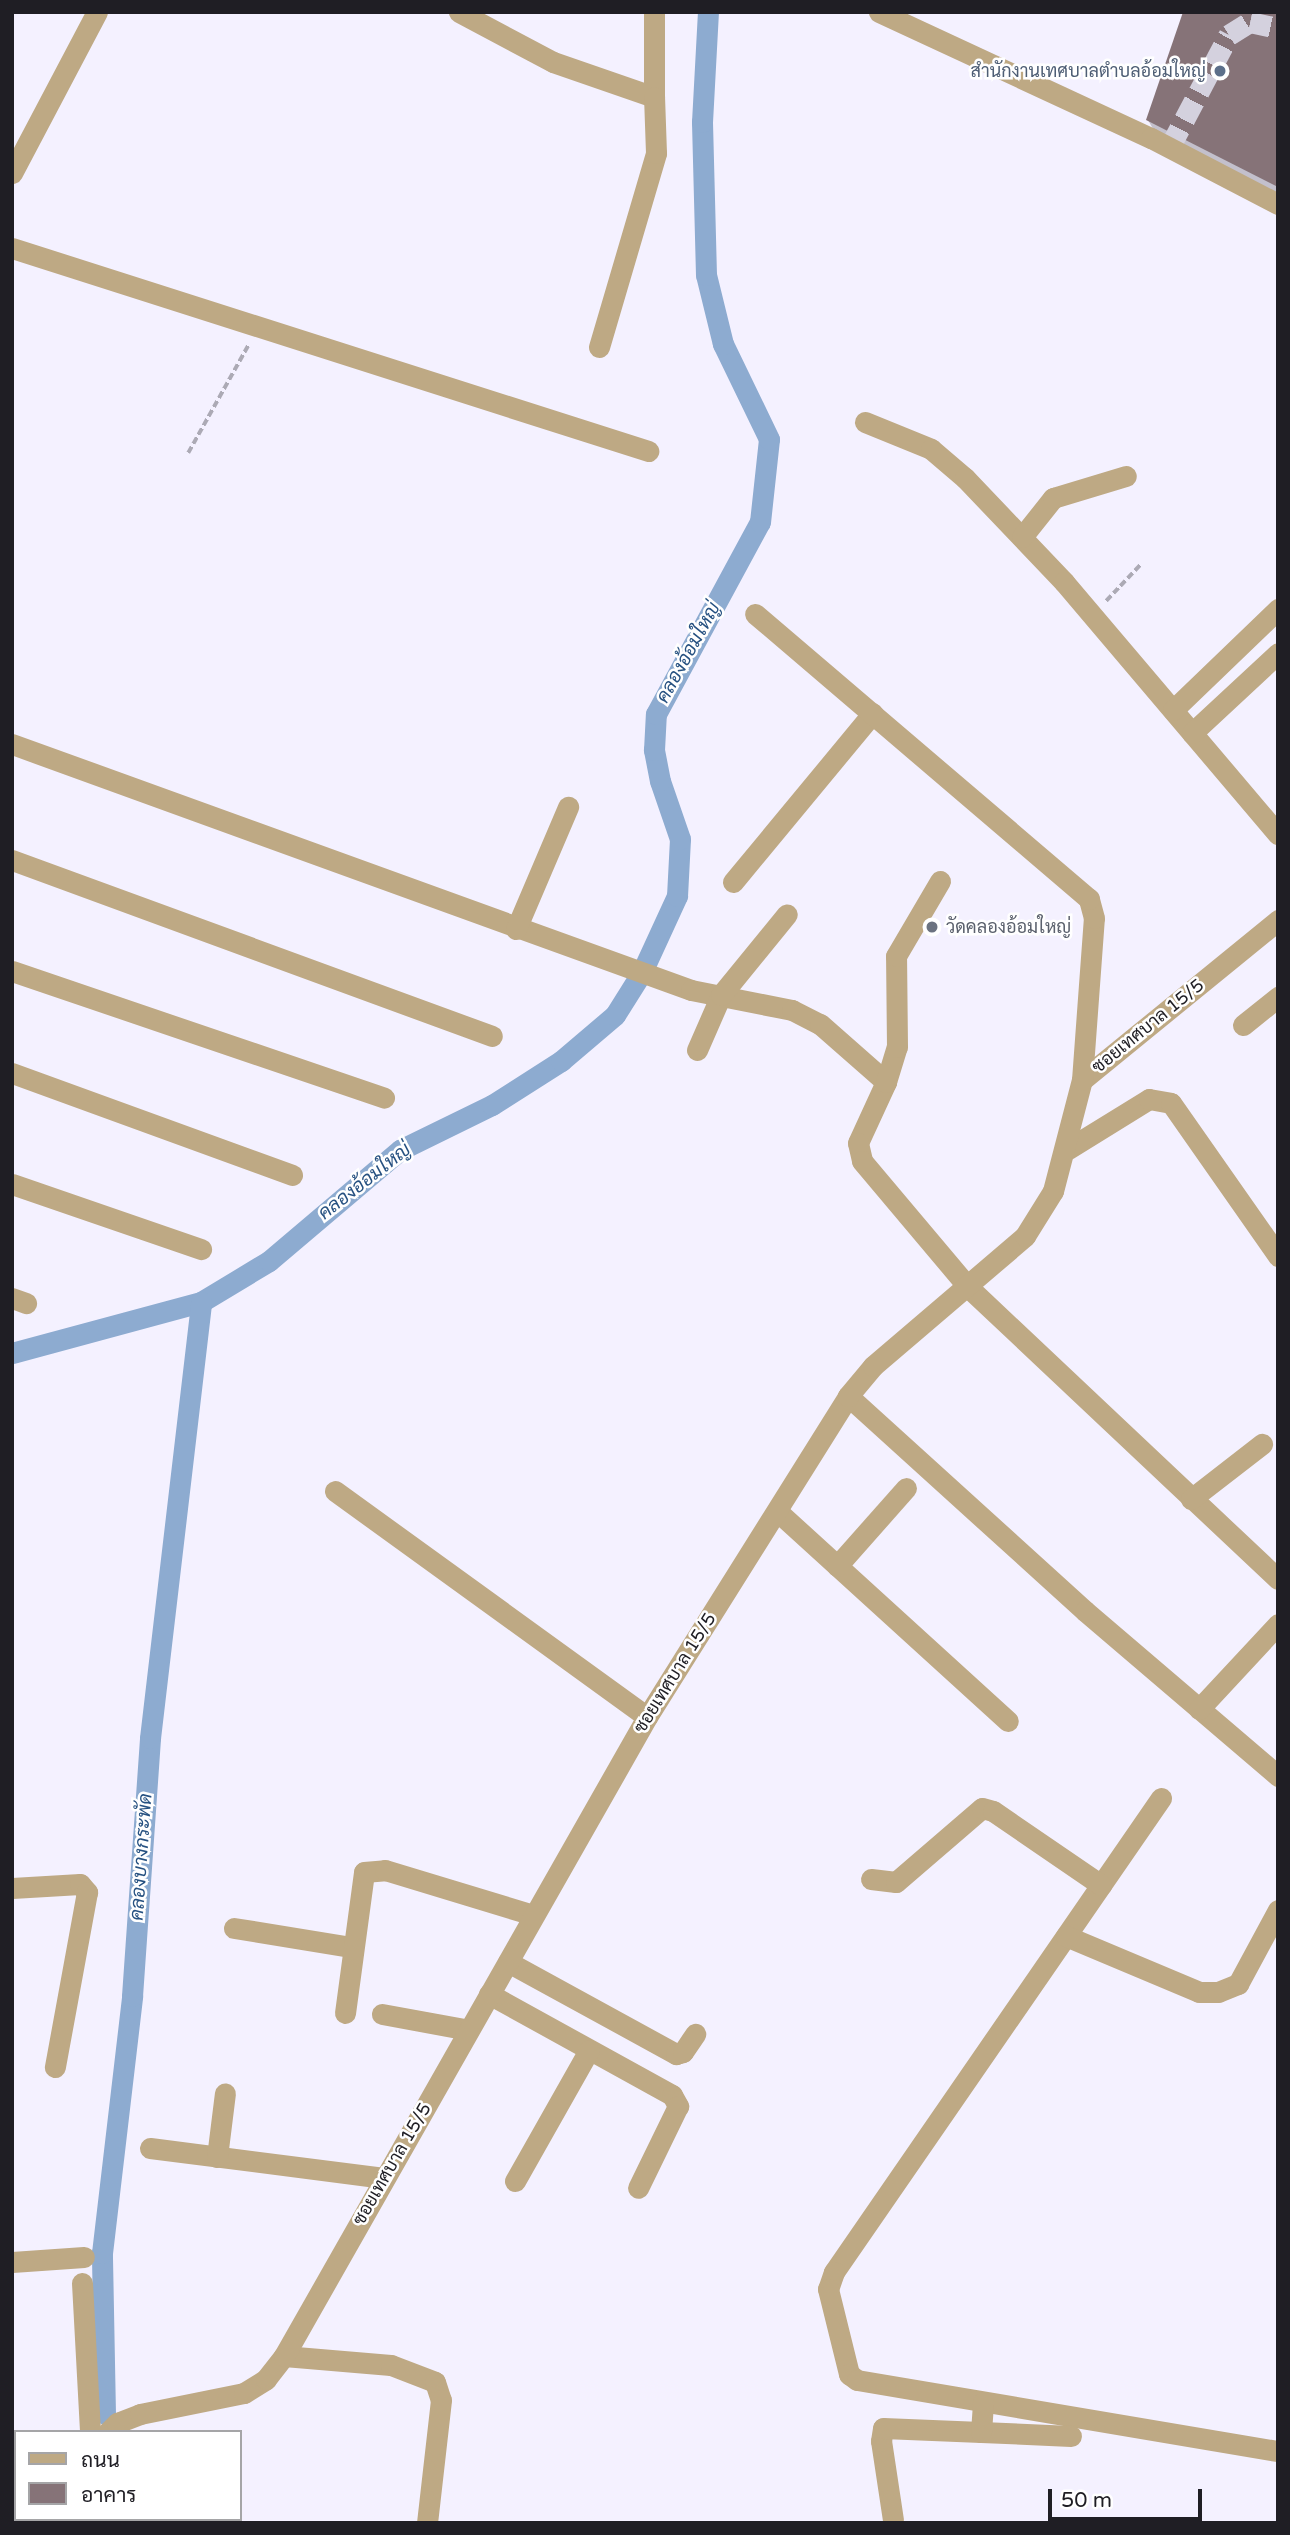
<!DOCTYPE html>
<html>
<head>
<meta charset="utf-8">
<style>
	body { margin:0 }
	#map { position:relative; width:1290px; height:2535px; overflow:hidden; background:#f4f1ff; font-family:"Varela Round",Sarabun,sans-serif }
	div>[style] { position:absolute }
	.shadow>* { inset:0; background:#0003 }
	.canal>* { height:21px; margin:-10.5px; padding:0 10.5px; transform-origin:10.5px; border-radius:10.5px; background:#8dabd0 }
	.building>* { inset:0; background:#867378 }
	.minor-tunnel>* { height:21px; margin-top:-10.5px; transform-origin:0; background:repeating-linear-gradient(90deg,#d4d1de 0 21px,transparent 0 31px) }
	.path>* { height:3.5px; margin-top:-1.75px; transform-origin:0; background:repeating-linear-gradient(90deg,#acaab5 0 7px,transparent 0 10.5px) }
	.minor>* { height:21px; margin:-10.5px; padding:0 10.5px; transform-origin:10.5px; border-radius:10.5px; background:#bea984 }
	.dots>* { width:19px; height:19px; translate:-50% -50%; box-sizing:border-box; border:4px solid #fff; border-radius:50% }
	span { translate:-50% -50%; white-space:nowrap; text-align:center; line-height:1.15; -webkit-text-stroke:5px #fff; paint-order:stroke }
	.service-label { font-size:18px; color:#4e5e75 }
	.right { translate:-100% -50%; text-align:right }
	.worship-label { font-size:18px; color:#5b616d }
	.left { translate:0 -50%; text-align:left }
	.street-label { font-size:18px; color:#1f1e24 }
	.water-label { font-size:19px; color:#265181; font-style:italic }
	.frame { position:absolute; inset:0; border:14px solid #1f1e24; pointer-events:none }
	.legend { position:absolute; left:14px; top:2430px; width:228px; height:91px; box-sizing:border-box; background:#fff; border:2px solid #a5a5a7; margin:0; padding:9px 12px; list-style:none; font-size:21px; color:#1f1e24 }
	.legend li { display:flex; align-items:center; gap:14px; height:35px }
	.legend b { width:35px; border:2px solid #a5a5a7 }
	.scale { position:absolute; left:1048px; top:2489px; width:154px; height:32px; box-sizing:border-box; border:4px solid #1f1e24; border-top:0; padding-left:9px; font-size:21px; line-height:24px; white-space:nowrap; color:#1f1e24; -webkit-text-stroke:5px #fff; paint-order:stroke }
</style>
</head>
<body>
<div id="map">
	<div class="shadow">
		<i style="clip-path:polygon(1278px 12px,1278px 204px,1162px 145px,1148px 120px)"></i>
	</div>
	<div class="canal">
		<i style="left:12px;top:1353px;width:196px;rotate:-15.1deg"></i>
		<i style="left:201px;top:1302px;width:79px;rotate:-31.1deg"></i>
		<i style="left:269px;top:1261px;width:172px;rotate:-40.3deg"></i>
		<i style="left:400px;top:1150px;width:102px;rotate:-26.1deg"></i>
		<i style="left:492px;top:1105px;width:82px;rotate:-32.5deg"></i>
		<i style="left:561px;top:1061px;width:71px;rotate:-40.4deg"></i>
		<i style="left:615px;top:1015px;width:51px;rotate:-57.9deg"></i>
		<i style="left:642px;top:972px;width:84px;rotate:-65.3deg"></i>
		<i style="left:677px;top:896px;width:57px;rotate:-87deg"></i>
		<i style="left:680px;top:839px;width:61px;rotate:-109deg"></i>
		<i style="left:660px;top:781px;width:32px;rotate:-101deg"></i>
		<i style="left:654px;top:750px;width:36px;rotate:-87deg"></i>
		<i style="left:656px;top:714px;width:218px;rotate:-61.6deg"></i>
		<i style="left:760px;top:522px;width:83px;rotate:-83.8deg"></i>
		<i style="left:769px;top:439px;width:106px;rotate:-115.8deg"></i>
		<i style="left:723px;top:344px;width:71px;rotate:-103.8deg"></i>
		<i style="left:706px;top:275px;width:153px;rotate:-91.5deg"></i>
		<i style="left:702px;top:122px;width:110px;rotate:-86.9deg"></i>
		<i style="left:105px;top:2414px;width:161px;rotate:-91.1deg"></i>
		<i style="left:102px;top:2253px;width:259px;rotate:-83.3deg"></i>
		<i style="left:132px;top:1996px;width:259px;rotate:-86deg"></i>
		<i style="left:150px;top:1738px;width:439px;rotate:-83.3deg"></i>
		<i style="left:107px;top:2519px;width:4px;rotate:90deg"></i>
	</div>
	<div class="building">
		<i style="clip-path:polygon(1183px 12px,1278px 12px,1278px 187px,1146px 120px)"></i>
	</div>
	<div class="minor-tunnel">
		<i style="left:1170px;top:147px;width:127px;rotate:-62.2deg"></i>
		<i style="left:1229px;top:35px;width:25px;rotate:-32deg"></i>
		<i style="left:1250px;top:22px;width:29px;rotate:12deg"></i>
	</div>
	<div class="path">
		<i style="left:188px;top:453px;width:125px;rotate:-60.8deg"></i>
		<i style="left:1106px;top:601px;width:50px;rotate:-46.6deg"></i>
	</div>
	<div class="minor">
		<i style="left:459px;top:12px;width:106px;rotate:28deg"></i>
		<i style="left:553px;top:62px;width:107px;rotate:19.1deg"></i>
		<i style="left:654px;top:97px;width:85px;rotate:-90deg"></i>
		<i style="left:879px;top:12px;width:300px;rotate:24.9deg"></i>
		<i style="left:1151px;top:138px;width:143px;rotate:27.5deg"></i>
		<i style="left:12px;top:173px;width:182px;rotate:-62.2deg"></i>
		<i style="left:12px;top:248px;width:668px;rotate:17.7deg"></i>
		<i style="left:599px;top:347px;width:202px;rotate:-73.6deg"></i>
		<i style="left:656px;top:153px;width:56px;rotate:-92deg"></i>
		<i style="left:865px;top:422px;width:71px;rotate:22.2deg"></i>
		<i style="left:931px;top:449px;width:45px;rotate:40.5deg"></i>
		<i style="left:965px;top:478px;width:144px;rotate:46.4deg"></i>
		<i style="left:1064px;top:582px;width:331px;rotate:49.7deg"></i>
		<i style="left:1022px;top:537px;width:50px;rotate:-51.5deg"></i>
		<i style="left:1053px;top:498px;width:76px;rotate:-16.8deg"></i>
		<i style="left:1173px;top:710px;width:146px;rotate:-43.9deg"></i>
		<i style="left:1192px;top:733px;width:117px;rotate:-42.9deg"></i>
		<i style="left:12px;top:744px;width:722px;rotate:19.92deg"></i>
		<i style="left:691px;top:990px;width:103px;rotate:11.2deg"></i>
		<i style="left:792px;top:1010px;width:31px;rotate:27deg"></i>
		<i style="left:820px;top:1024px;width:88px;rotate:41.3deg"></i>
		<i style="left:886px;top:1082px;width:67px;rotate:114.7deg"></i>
		<i style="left:858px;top:1143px;width:18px;rotate:77deg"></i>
		<i style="left:862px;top:1161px;width:165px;rotate:49.9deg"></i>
		<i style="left:968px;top:1287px;width:426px;rotate:43.3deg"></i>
		<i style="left:12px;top:860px;width:511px;rotate:20.14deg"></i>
		<i style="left:733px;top:882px;width:219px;rotate:-50.4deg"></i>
		<i style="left:516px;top:929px;width:133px;rotate:-66.9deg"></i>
		<i style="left:12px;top:971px;width:393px;rotate:18.8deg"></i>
		<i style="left:1243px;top:1025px;width:45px;rotate:-38.7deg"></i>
		<i style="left:697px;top:1050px;width:60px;rotate:-66.4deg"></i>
		<i style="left:721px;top:995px;width:104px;rotate:-50.8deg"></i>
		<i style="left:12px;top:1073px;width:298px;rotate:20deg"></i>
		<i style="left:1082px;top:1080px;width:253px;rotate:-39.2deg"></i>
		<i style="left:886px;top:1082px;width:37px;rotate:-73deg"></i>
		<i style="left:897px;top:1047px;width:91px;rotate:-90.6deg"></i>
		<i style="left:896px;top:956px;width:87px;rotate:-59.6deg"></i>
		<i style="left:1068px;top:1149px;width:95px;rotate:-31.7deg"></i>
		<i style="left:1149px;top:1099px;width:22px;rotate:10deg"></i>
		<i style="left:1171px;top:1103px;width:187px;rotate:55deg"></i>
		<i style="left:12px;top:1184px;width:200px;rotate:19deg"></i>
		<i style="left:12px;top:1298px;width:15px;rotate:20deg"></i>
		<i style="left:848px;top:1396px;width:320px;rotate:42.2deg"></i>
		<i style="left:1085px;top:1611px;width:254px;rotate:40.5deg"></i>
		<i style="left:335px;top:1491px;width:385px;rotate:35.9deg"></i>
		<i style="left:1191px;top:1499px;width:90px;rotate:-37.8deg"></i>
		<i style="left:777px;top:1511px;width:312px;rotate:42.3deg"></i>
		<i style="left:837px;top:1566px;width:104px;rotate:-48.5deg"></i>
		<i style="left:1199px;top:1709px;width:116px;rotate:-47.1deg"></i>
		<i style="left:1161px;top:1798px;width:576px;rotate:124.6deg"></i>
		<i style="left:834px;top:2272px;width:18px;rotate:109deg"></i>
		<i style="left:828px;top:2289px;width:88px;rotate:76.1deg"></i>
		<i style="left:849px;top:2374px;width:10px;rotate:37deg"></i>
		<i style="left:857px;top:2380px;width:427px;rotate:9.6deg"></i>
		<i style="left:871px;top:1879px;width:25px;rotate:7deg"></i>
		<i style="left:896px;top:1882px;width:113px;rotate:-40.7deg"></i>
		<i style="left:982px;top:1808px;width:11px;rotate:15deg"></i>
		<i style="left:993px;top:1811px;width:131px;rotate:34.4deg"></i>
		<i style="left:12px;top:1888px;width:68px;rotate:-3.4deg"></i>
		<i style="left:80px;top:1884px;width:11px;rotate:49deg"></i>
		<i style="left:87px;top:1892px;width:178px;rotate:100.4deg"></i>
		<i style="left:234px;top:1928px;width:119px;rotate:9.2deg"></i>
		<i style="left:1066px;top:1936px;width:144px;rotate:22.8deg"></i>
		<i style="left:1199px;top:1992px;width:19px"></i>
		<i style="left:1218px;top:1992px;width:22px;rotate:-22deg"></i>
		<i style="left:1238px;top:1984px;width:84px;rotate:-61.6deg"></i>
		<i style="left:508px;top:1962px;width:192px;rotate:28.7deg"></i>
		<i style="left:676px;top:2054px;width:7px;rotate:-16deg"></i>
		<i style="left:683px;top:2052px;width:22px;rotate:-56deg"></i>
		<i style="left:489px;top:1994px;width:209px;rotate:28.9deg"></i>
		<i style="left:672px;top:2095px;width:13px;rotate:61deg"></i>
		<i style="left:678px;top:2106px;width:91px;rotate:116deg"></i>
		<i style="left:345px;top:2013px;width:142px;rotate:-82.3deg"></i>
		<i style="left:364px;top:1872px;width:21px;rotate:-5deg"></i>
		<i style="left:385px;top:1870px;width:155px;rotate:16.9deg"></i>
		<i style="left:382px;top:2014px;width:88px;rotate:10.4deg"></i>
		<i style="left:150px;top:2148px;width:236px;rotate:7.3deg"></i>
		<i style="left:217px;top:2157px;width:64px;rotate:-82.9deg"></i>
		<i style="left:515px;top:2181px;width:150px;rotate:-60.5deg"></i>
		<i style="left:12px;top:2262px;width:72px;rotate:-4deg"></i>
		<i style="left:82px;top:2283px;width:149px;rotate:86.9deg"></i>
		<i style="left:284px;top:2356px;width:107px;rotate:4.8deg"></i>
		<i style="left:391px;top:2365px;width:47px;rotate:21.1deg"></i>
		<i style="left:435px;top:2382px;width:19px;rotate:72deg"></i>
		<i style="left:441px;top:2400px;width:124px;rotate:96.5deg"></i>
		<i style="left:108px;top:2432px;width:13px;rotate:-45deg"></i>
		<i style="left:117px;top:2423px;width:25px;rotate:-21deg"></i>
		<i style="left:140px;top:2414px;width:106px;rotate:-11.4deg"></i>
		<i style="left:244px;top:2393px;width:26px;rotate:-32deg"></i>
		<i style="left:266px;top:2379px;width:29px;rotate:-52deg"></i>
		<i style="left:284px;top:2356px;width:735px;rotate:-60.4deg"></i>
		<i style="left:647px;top:1717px;width:379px;rotate:-57.9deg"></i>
		<i style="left:848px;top:1396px;width:39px;rotate:-50deg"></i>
		<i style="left:873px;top:1366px;width:200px;rotate:-40.5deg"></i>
		<i style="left:1025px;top:1236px;width:53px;rotate:-58.1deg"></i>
		<i style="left:1053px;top:1191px;width:115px;rotate:-75.4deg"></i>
		<i style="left:1082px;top:1080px;width:162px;rotate:-85.8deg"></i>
		<i style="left:1094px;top:918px;width:20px;rotate:-105deg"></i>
		<i style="left:1089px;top:899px;width:439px;rotate:-139.5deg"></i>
		<i style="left:981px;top:2432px;width:90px;rotate:2.5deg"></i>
		<i style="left:12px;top:2472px;width:4px"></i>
		<i style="left:86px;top:2519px;width:4px;rotate:90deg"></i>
		<i style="left:893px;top:2520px;width:80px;rotate:-98.6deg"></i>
		<i style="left:881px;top:2441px;width:13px;rotate:-81deg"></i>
		<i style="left:883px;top:2428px;width:98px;rotate:2.3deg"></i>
		<i style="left:981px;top:2432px;width:30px;rotate:-86deg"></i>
	</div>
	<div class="dots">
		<i style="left:1220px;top:71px;background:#5c6f8a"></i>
		<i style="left:932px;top:927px;background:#6b7280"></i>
	</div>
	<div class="service-label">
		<span class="right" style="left:1206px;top:71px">สำนักงานเทศบาลตำบลอ้อมใหญ่</span>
	</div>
	<div class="worship-label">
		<span class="left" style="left:946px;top:927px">วัดคลองอ้อมใหญ่</span>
	</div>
	<div class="street-label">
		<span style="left:1148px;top:1026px;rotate:-39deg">ซอยเทศบาล 15/5</span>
		<span style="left:675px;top:1673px;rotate:-58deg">ซอยเทศบาล 15/5</span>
		<span style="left:392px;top:2164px;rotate:-60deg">ซอยเทศบาล 15/5</span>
	</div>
	<div class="water-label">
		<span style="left:689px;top:653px;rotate:-61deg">คลองอ้อมใหญ่</span>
		<span style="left:365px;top:1182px;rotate:-38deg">คลองอ้อมใหญ่</span>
		<span style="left:142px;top:1857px;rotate:-86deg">คลองบางกระพัด</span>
	</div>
	<div class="frame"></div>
	<ul class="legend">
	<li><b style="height:9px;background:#bea984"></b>ถนน</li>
	<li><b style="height:19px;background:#867378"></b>อาคาร</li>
	</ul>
	<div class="scale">50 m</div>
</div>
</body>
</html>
